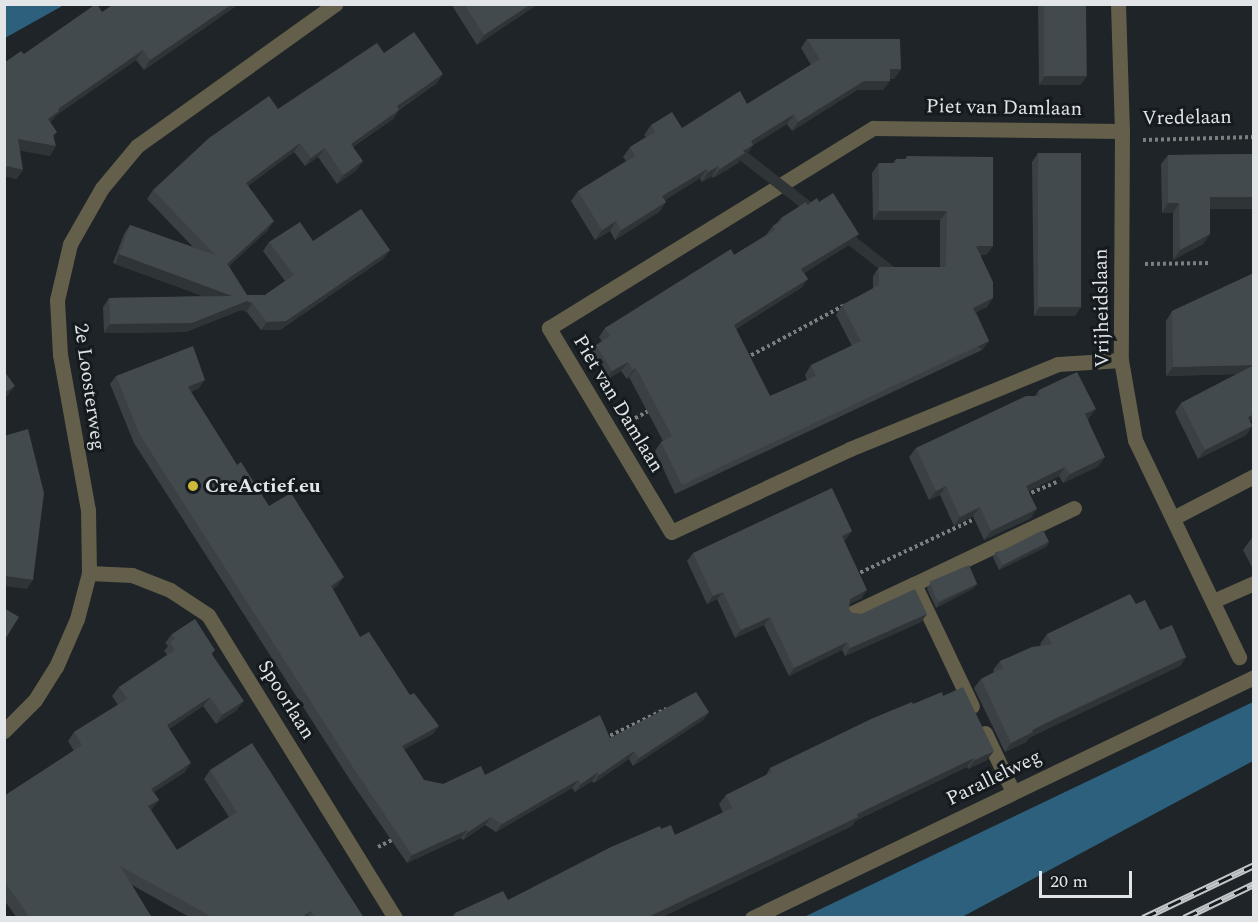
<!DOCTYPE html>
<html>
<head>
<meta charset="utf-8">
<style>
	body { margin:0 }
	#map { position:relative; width:1258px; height:922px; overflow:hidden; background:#1e2427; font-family:Spectral,serif }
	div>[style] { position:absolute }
	.water>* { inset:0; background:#2c607c }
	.path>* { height:4px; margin-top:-2px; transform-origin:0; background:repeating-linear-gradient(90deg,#7a7f82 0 3px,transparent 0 6px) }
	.minor>* { height:15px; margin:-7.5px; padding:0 7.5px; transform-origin:7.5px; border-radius:7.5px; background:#635f4a }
	.rail>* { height:7px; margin-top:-3.5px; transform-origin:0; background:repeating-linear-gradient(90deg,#151a1e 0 14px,#c3c7ca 0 28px); box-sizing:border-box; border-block:2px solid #c3c7ca }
	.wall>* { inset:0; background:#3a4043 }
	.shaded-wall>* { inset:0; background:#2f3437; transform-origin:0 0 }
	.building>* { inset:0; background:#434a4e; transform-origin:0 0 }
	.dots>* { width:16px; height:16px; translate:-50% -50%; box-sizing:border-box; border:3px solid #151a1e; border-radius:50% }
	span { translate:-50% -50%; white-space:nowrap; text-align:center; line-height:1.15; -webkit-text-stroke:6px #151a1e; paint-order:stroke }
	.street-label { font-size:20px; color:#e1e5e8 }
	.poi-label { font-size:20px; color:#e1e5e8; font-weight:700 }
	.left { translate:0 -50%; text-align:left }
	.frame { position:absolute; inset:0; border:6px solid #e1e5e8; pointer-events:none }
	.scale { position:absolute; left:1039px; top:871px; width:93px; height:27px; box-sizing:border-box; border:3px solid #e1e5e8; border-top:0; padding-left:8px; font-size:18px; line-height:21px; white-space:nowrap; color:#e1e5e8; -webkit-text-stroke:4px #151a1e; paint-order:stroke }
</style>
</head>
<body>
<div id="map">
	<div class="water">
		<i style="clip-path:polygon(5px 4px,64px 4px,64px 5px,5px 38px)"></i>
		<i style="clip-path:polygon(1253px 702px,1253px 761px,962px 917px,804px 917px)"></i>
	</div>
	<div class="path">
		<i style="left:1143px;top:140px;width:111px;rotate:-1.5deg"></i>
		<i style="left:1145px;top:264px;width:65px;rotate:-0.9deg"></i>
		<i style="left:746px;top:358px;width:112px;rotate:-28.2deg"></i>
		<i style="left:630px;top:421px;width:25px;rotate:-29deg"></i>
		<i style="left:1026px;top:495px;width:33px;rotate:-23deg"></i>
		<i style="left:855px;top:575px;width:137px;rotate:-25.1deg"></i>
		<i style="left:605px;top:738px;width:68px;rotate:-25.4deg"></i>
		<i style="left:378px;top:847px;width:20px;rotate:-27deg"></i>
	</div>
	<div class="minor">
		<i style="left:1118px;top:4px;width:127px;rotate:88.2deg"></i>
		<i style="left:1122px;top:131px;width:229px;rotate:90.3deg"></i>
		<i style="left:1121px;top:360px;width:81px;rotate:80.1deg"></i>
		<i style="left:1135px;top:440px;width:241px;rotate:64.4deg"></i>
		<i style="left:1121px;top:360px;width:63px;rotate:176.4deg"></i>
		<i style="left:1058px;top:364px;width:225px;rotate:157.8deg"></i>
		<i style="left:850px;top:449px;width:197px;rotate:155.1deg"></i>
		<i style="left:671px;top:532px;width:238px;rotate:-120.9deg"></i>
		<i style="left:549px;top:328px;width:381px;rotate:-31.7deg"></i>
		<i style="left:873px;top:128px;width:249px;rotate:0.7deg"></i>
		<i style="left:1173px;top:518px;width:91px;rotate:-27.4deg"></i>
		<i style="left:89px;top:573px;width:43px;rotate:2.7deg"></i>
		<i style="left:132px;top:575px;width:41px;rotate:21.5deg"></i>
		<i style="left:170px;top:590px;width:45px;rotate:33.3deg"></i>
		<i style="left:208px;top:615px;width:356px;rotate:58.3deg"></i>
		<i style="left:914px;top:584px;width:177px;rotate:-25.4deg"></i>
		<i style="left:1213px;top:601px;width:45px;rotate:-23.7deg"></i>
		<i style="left:852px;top:613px;width:68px;rotate:-25.1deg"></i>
		<i style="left:914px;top:584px;width:135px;rotate:64.6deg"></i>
		<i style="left:4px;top:731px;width:44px;rotate:-45deg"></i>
		<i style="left:35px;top:700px;width:39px;rotate:-58deg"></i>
		<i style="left:56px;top:667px;width:52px;rotate:-66.4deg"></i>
		<i style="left:77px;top:619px;width:48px;rotate:-75.4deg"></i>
		<i style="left:89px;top:573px;width:63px;rotate:-90.9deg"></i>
		<i style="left:88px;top:510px;width:158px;rotate:-100.2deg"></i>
		<i style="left:60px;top:355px;width:55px;rotate:-93.1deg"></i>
		<i style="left:57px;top:300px;width:57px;rotate:-76.9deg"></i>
		<i style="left:70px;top:244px;width:64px;rotate:-60.3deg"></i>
		<i style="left:102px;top:188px;width:55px;rotate:-50.2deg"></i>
		<i style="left:137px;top:146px;width:244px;rotate:-35.6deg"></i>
		<i style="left:985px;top:733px;width:65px;rotate:64.6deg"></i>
		<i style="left:752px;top:918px;width:557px;rotate:-25.64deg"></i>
	</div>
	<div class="rail">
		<i style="left:1143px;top:918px;width:123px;rotate:-25.5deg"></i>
		<i style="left:1184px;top:918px;width:78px;rotate:-25.9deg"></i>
	</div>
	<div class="wall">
		<i style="clip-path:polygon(239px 4px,144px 70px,136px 60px,56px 115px,50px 122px,54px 137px,50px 156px,20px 150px,17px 179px,4px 176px,4px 63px,24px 54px,102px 12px)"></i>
		<i style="clip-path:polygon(451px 4px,538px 4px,477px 45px)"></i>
		<i style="clip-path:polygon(1038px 4px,1086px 4px,1087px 76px,1080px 85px,1039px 85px)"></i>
		<i style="clip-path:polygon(807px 39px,901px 69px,894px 79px,890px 79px,883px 90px,857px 90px,792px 131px,787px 124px,753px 145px,746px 155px,742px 157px,738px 163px,713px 178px,712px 176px,702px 182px,700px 178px,665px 200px,666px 202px,659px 212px,615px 240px,610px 231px,595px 240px,571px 201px,578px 191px,626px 161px,623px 157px,630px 147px,646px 137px,644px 135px,651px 125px,682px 128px,747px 104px,811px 65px,801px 48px)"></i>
		<i style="clip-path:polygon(384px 53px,437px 83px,399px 110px,393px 119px,353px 147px,357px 170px,337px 184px,318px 157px,305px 166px,294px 152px,248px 185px,268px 230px,229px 266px,247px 295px,265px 295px,285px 281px,263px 251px,269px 242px,313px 241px,390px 250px,383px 259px,280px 330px,261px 330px,246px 311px,241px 310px,186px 332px,104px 333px,103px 307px,109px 298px,203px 296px,113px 263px,124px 234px,130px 225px,193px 247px,147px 199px,153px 190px,278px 109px)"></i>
		<i style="clip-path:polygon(1038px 153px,1075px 316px,1034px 316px,1032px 162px)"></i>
		<i style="clip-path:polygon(1254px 154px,1254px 207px,1210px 207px,1210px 234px,1203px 244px,1173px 260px,1173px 213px,1162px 213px,1161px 164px,1168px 155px)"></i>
		<i style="clip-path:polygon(907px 156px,993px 246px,986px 255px,981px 255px,987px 307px,976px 312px,989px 341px,982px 350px,675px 494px,655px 451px,661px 442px,663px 441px,629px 377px,627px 379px,621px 371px,606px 380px,589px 355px,596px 345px,602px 342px,599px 337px,605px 328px,734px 255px,766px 235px,773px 226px,776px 224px,781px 218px,807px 205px,819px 202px,852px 243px,804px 273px,808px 279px,801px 288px,736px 329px,770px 396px,807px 380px,805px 375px,811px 365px,852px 346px,836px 315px,842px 305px,873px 289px,873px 276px,879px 267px,940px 267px,940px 220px,873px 220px,872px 173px,879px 163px,893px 163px,896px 159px,905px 159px)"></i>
		<i style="clip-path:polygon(1254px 273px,1254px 419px,1250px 421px,1252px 426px,1246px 435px,1198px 459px,1175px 412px,1181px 403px,1237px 374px,1166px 376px,1166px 321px,1172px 311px)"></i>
		<i style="clip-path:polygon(116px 376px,199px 388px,191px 392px,237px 465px,269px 506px,338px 585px,333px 589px,360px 637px,433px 734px,404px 749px,424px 780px,443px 784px,485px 775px,610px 738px,709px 712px,703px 720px,633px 766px,629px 759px,594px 783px,592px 781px,575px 792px,572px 788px,496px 832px,485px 825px,463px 840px,461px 838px,407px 863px,350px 780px,134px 443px,110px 384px)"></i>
		<i style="clip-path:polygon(1039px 390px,1089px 418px,1088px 419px,1099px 466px,1063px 483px,1059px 476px,1029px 491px,1031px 518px,984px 540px,973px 516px,954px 526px,940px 495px,929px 500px,909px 457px,916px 448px,1035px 396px)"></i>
		<i style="clip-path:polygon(852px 531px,846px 539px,844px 540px,862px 598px,849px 604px,849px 610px,852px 613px,861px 614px,927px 614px,921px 622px,845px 656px,842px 650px,789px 676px,764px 625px,735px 638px,717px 599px,707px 604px,687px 561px,693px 553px)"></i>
		<i style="clip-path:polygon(1254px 535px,1254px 571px,1243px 550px)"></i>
		<i style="clip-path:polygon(1049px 542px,1046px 547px,999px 570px,993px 557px,996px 552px)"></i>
		<i style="clip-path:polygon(930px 584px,974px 588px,936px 608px,927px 589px)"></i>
		<i style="clip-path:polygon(1136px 604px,1186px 657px,1180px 666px,1064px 721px,1029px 738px,1026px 742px,1005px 752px,974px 688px,981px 679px,994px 672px,993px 670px,1000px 661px,1041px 646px,1040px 644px,1047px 634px)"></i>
		<i style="clip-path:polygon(172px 634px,215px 650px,212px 654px,237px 710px,216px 724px,203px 706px,169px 729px,185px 772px,154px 792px,159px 800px,151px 810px,177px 850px,229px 817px,204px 779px,210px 770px,364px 918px,191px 918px,132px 885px,152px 918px,17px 918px,4px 900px,4px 796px,74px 751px,68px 741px,74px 732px,118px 705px,112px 696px,119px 687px,167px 655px,164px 651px,168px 646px,165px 643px)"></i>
		<i style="clip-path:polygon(943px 696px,987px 760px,968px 769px,967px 767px,855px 821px,852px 826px,660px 918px,451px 918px,455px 913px,508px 900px,661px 829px,675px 835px,723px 813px,719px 804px,726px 795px,766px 775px,770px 768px,913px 704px)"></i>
	</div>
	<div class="shaded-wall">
		<i style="clip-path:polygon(232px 4px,239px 4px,144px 70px,150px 60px)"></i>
		<i style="clip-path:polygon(531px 4px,538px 4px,477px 45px,484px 35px)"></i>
		<i style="clip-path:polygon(143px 50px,136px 60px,57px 115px,52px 121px,41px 129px,48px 119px,58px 109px)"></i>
		<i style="clip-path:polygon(890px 69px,901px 69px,894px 79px,883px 79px)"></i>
		<i style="clip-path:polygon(443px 74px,437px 83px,390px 115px,397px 106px)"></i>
		<i style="clip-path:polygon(1045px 76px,1087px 76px,1080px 85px,1039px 85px)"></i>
		<i style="clip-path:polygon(864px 81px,890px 81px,883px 90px,857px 90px,792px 131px,798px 122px)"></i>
		<i style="clip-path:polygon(399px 110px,393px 119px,344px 153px,351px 144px)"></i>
		<i style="clip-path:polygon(794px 114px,787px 124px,753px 145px,746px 155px,742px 157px,738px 163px,713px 178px,720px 169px,751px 141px)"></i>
		<i style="clip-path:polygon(57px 132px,50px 142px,56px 146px,50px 156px,11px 149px,18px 139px,53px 135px)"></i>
		<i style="clip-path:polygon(300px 143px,294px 152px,240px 192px,246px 183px)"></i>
		<i style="clip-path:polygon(325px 148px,318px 157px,305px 166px,311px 158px)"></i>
		<i style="clip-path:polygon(363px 161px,357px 170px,337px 184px,343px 175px)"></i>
		<i style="clip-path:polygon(8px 166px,23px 170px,17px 179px,4px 176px,4px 168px)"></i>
		<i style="clip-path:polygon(718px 166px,712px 176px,702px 182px,708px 172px)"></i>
		<i style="clip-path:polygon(707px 169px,700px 178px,656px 206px,662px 196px)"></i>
		<i style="left:1210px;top:197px;width:44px;height:12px"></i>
		<i style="clip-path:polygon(666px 202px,659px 212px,615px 240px,621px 230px)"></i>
		<i style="clip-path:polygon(1168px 203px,1179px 203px,1173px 213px,1162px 213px)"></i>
		<i style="clip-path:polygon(879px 211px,947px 211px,940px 220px,873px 220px)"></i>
		<i style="clip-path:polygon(274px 221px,268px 230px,221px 273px,227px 264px)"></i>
		<i style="clip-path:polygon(616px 221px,610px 231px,595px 240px,602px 230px)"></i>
		<i style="clip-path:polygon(859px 234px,852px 243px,795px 279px,801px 269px)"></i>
		<i style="clip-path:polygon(1210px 234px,1203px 244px,1173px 260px,1180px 250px)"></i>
		<i style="clip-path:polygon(976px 246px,993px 246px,986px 255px,970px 255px)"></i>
		<i style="clip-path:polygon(390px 250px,383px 259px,280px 330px,261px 330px,267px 322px)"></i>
		<i style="left:119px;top:254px;width:121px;height:11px;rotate:20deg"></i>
		<i style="clip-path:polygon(808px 279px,801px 288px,727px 334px,734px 325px)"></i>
		<i style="clip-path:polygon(993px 298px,987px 307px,967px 317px,973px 308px)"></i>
		<i style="clip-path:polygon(247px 301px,252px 303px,246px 312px,241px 310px,186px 332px,104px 333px,110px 324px)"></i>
		<i style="clip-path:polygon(1082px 306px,1075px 316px,1034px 316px,1040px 307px)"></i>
		<i style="left:989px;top:341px;width:11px;height:339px;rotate:128deg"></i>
		<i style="clip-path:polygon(628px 362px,621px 371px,606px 380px,612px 371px)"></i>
		<i style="clip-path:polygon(1254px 365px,1248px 374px,1166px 376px,1173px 367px)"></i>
		<i style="clip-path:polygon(636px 368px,629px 377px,627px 379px,633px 370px)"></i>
		<i style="clip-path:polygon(205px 380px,199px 388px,182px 395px,188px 387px)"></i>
		<i style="clip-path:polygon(15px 386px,8px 395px,4px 398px,4px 393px)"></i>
		<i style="clip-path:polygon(1096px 409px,1089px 418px,1079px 423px,1085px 414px)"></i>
		<i style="clip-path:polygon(1254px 414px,1254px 419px,1241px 426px,1248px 417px)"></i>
		<i style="clip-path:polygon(1252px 426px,1246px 435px,1198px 459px,1205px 450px)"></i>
		<i style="clip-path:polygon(1105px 457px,1099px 466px,1063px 483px,1070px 474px)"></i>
		<i style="clip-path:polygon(1065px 467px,1059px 476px,1020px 495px,1026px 486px)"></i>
		<i style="clip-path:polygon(946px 486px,940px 495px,929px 500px,936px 491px)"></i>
		<i style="clip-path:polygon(980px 507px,973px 516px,954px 526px,960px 517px)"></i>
		<i style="clip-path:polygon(1037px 509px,1031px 518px,984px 540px,991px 531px)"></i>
		<i style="clip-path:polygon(852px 531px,846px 539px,837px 543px,842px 536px)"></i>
		<i style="clip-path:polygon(1049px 542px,1046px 547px,999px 570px,1003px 565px)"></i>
		<i style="clip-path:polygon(4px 576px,33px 580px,27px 589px,4px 586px)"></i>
		<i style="clip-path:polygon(344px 577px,338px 585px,325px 594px,331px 586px)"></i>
		<i style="clip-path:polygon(977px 584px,974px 588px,936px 608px,939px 603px)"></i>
		<i style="clip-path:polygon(867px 590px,862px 598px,844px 607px,850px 599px)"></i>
		<i style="clip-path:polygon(723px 592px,717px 599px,707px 604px,713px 596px)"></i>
		<i style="clip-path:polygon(927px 614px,921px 622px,845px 656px,850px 648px)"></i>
		<i style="clip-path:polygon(770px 617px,764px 625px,735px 638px,741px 630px)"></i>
		<i style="clip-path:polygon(847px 642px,842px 650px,789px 676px,794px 668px)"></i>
		<i style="clip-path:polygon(1186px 657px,1180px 666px,1064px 721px,1029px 738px,1026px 742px,1005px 752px,1011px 743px,1032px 730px)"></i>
		<i style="clip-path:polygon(210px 697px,203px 706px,161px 734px,167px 725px)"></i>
		<i style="clip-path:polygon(244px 701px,237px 710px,216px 724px,222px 715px)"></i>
		<i style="clip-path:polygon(709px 712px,703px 720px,633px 766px,639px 758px)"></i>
		<i style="clip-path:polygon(439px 726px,433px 734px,396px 754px,402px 746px)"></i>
		<i style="clip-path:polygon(634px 751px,629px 759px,594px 783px,599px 775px)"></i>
		<i style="clip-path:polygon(994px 751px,987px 760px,968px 769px,975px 760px)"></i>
		<i style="clip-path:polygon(974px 758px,967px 767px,855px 821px,852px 826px,660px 918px,646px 918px,857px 814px)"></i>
		<i style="clip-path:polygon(191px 763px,185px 772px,145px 798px,151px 789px)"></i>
		<i style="clip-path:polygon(598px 772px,592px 781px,575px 792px,581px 784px)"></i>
		<i style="clip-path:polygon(578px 780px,572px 788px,496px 832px,502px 824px)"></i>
		<i style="clip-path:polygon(159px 800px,152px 809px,142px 815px,148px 806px)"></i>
		<i style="clip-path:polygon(491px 817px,485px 825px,463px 840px,468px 832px)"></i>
		<i style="clip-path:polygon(467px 830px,461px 838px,407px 863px,412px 855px)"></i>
		<i style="clip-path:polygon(311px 911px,306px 918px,301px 918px)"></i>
	</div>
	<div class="building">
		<i style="clip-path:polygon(96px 4px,97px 4px,102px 12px,114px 4px,232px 4px,150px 60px,143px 50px,58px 109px,59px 111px,48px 119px,57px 132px,53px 135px,56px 146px,18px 139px,23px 170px,8px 166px,4px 168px,4px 63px,21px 51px,24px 54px)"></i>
		<i style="clip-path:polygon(464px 4px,531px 4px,484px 35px)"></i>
		<i style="left:1044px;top:4px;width:42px;height:72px"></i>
		<i style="clip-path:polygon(414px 32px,443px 74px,397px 106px,399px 110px,351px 144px,363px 161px,343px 175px,325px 148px,311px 158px,300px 143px,246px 183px,274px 221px,227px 264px,247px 295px,265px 295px,294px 275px,269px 242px,300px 222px,313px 241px,361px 209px,390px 250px,286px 321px,267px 322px,250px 300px,252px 303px,247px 301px,192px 323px,110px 324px,109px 298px,232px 296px,119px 254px,130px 225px,215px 255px,153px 190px,209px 138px,269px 96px,278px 109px,377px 43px,384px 53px)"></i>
		<i style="clip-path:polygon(807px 39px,900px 39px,901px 69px,890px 69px,890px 81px,864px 81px,798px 122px,794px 114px,751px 141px,753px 145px,743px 151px,745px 153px,720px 169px,718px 166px,708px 172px,707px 169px,662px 196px,666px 202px,621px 230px,616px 221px,602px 230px,578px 191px,635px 156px,630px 147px,655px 132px,651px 125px,672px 112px,682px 128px,740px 91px,747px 104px,820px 59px)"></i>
		<i style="left:1038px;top:153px;width:43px;height:154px"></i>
		<i style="clip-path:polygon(1254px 154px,1254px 197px,1210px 197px,1210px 234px,1180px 250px,1179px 203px,1168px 203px,1168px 155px)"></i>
		<i style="clip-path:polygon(907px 156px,993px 157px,993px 246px,976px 246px,993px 282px,993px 298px,973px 308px,989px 341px,682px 485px,661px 442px,672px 436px,636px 368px,633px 370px,628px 362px,612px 371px,596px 345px,610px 336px,605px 328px,731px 249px,734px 255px,775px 230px,773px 226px,782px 220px,781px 218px,806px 202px,807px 205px,817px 198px,819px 202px,833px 193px,859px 234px,801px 269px,808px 279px,734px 325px,770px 396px,816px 376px,811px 365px,861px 341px,842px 305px,879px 285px,879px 267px,946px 267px,947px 211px,879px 211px,879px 163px,895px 163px,896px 159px,907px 159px)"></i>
		<i style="clip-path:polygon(1254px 273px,1254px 365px,1173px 367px,1172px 311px)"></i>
		<i style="clip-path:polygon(193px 346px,205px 380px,188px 387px,237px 465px,241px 462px,269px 506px,291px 493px,344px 577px,331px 586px,360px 637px,369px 632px,410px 695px,414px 693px,439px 726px,402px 746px,424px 780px,443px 784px,481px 766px,485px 775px,600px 715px,610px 738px,696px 692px,709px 712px,639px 758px,634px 751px,599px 775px,598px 772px,581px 784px,578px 780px,502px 824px,491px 817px,468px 832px,467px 830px,412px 855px,356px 772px,140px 435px,116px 376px)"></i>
		<i style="clip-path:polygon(1254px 365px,1254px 414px,1248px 417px,1252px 426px,1205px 450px,1181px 403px)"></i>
		<i style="clip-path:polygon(4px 371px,15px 386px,4px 393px)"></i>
		<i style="clip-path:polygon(1077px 372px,1096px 409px,1085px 414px,1105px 457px,1070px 474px,1065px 467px,1026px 486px,1037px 509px,991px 531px,980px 507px,960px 517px,946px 486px,936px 491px,916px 448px,1026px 396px,1039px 396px,1039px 390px)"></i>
		<i style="clip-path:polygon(28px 429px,44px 493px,33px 580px,4px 576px,4px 436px)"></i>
		<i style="clip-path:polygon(832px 488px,852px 531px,842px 536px,867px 590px,850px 599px,849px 610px,852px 613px,861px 614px,915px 589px,927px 614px,850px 648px,847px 642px,794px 668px,770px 617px,741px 630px,723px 592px,713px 596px,693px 553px)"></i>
		<i style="left:1043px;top:530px;width:13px;height:52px;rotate:63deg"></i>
		<i style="left:969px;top:565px;width:21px;height:43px;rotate:67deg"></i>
		<i style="clip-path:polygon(1130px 594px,1136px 604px,1145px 600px,1160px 630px,1172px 625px,1186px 657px,1070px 711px,1032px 730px,1033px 732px,1011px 743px,981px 679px,1003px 668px,1000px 661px,1032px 647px,1052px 644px,1047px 634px)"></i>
		<i style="clip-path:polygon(4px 608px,19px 617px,4px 641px)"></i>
		<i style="clip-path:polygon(195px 619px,215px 650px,211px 653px,244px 701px,222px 715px,210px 697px,167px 725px,191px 763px,151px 789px,159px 800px,148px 806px,177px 850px,237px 812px,210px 770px,252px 743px,364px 918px,315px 918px,311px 911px,301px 918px,214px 918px,120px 866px,152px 918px,30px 918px,4px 881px,4px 802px,7px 800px,4px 796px,82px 745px,74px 732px,127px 699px,119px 687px,175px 650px,170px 642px,175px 639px,172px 634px)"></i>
		<i style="clip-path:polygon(963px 687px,994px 751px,975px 760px,974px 758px,857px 814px,858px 817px,646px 918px,457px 918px,455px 913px,503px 891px,508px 900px,611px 847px,660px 826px,661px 829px,671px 825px,675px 835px,732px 808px,726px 795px,772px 772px,770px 768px,871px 719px,912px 702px,913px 704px,942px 692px,943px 696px)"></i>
	</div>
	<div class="dots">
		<i style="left:193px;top:486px;background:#cdb938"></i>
	</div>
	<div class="street-label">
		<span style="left:1004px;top:108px;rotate:1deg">Piet van Damlaan</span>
		<span style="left:1187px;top:118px;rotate:-1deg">Vredelaan</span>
		<span style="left:1102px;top:308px;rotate:-91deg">Vrijheidslaan</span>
		<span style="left:89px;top:387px;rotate:82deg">2e Loosterweg</span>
		<span style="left:618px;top:404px;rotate:59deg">Piet van Damlaan</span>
		<span style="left:286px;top:700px;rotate:58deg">Spoorlaan</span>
		<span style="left:994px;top:778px;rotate:-26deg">Parallelweg</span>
	</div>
	<div class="poi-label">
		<span class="left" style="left:205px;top:486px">CreActief.eu</span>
	</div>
	<div class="frame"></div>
	<div class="scale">20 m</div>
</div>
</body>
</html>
